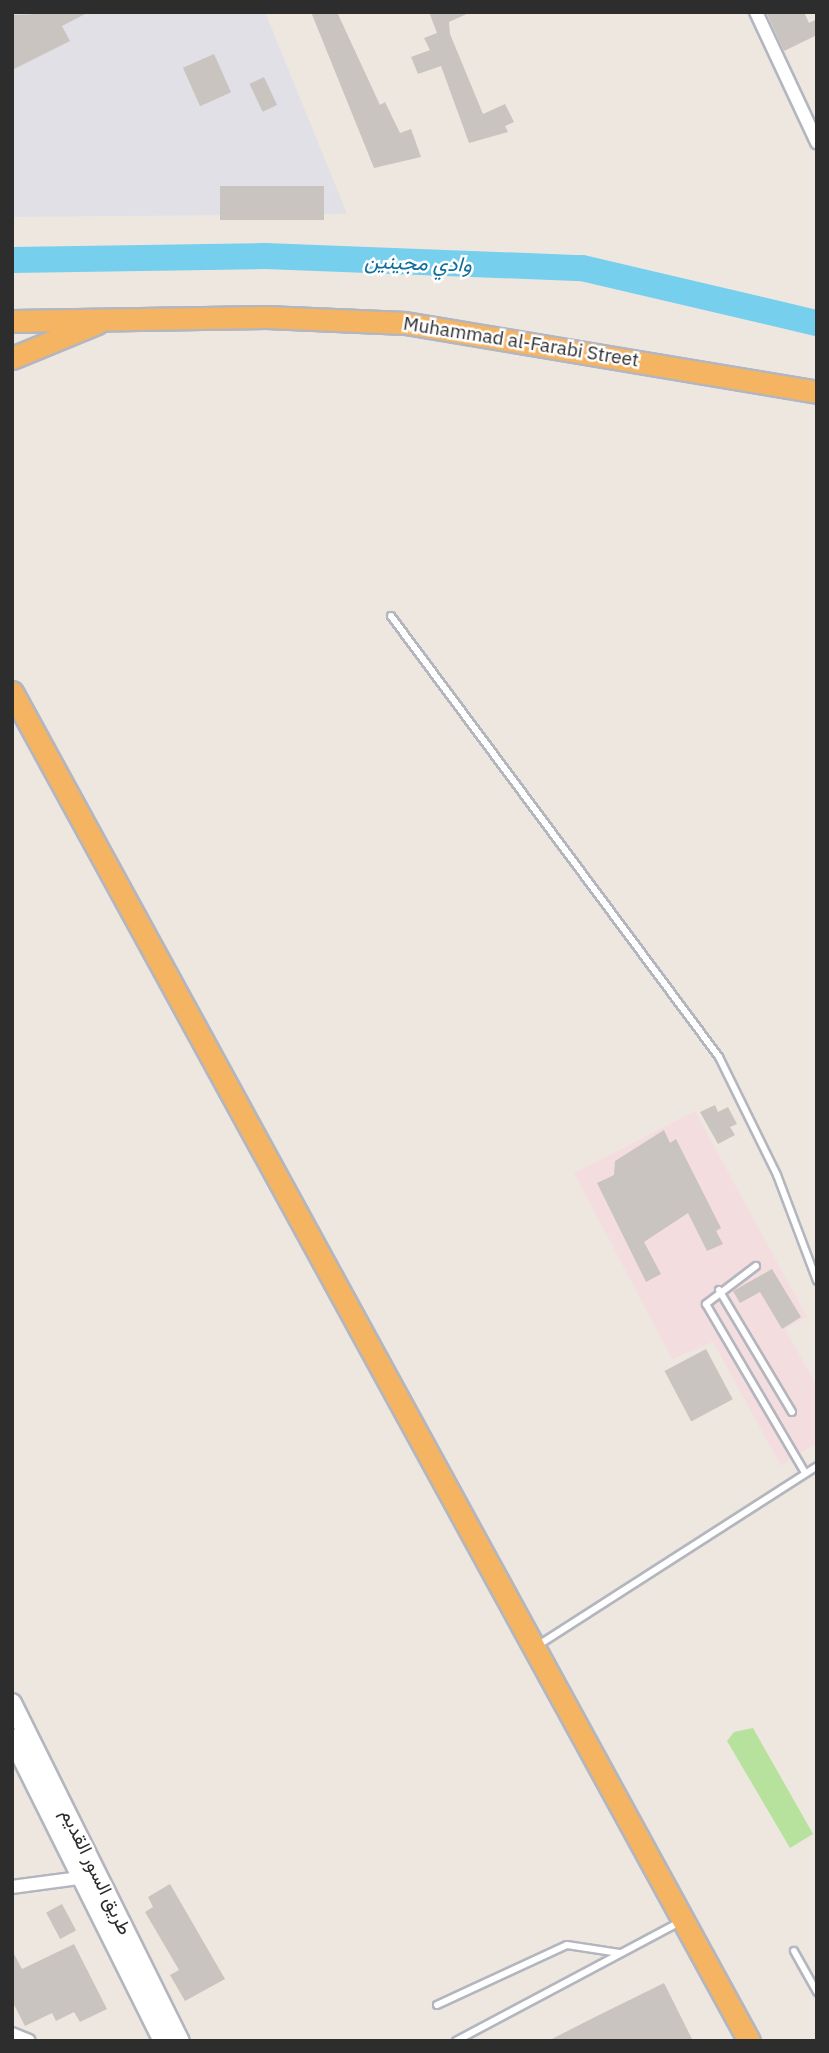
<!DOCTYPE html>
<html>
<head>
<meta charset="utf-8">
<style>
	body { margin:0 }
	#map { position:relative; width:829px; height:2053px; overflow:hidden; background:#eee7e0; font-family:"IBM Plex Sans",Vazirmatn,sans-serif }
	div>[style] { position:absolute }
	.industrial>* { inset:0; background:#e1e0e6 }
	.medical>* { inset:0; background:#f4dddf }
	.green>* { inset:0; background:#b7e29e }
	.river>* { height:26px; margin:-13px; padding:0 13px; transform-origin:13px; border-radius:13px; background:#76cfec }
	.building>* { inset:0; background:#c9c4bf; transform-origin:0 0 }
	.roads { filter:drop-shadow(2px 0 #b3b6bf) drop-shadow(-2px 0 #b3b6bf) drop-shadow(0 2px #b3b6bf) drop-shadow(0 -2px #b3b6bf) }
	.service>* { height:6px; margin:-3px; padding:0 3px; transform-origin:3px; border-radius:3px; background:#fff }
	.minor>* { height:12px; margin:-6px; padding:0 6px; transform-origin:6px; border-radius:6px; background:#fff }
	.secondary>* { height:18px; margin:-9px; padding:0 9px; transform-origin:9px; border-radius:9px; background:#fff }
	.trunk>* { height:21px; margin:-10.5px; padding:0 10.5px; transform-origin:10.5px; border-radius:10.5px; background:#f4b462 }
	span { translate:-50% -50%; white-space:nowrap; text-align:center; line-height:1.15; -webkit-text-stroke:5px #fff; paint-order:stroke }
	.street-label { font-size:19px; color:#2d2d2d }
	.water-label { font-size:21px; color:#116f9c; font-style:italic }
	.frame { position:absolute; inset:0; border:14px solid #2d2d2d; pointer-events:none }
</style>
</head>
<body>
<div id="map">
	<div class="industrial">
		<i style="clip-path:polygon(12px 12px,265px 12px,347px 214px,12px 217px)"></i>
	</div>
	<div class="medical">
		<i style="clip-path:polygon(695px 1111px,807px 1317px,785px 1329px,817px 1386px,817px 1443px,781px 1466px,713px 1342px,672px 1359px,574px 1173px)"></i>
	</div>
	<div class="green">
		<i style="clip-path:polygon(753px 1728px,813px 1834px,790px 1848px,727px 1741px,734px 1732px)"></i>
	</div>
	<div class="river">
		<i style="left:12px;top:260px;width:253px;rotate:-0.9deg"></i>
		<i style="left:265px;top:256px;width:317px;rotate:2.2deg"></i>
		<i style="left:582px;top:268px;width:241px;rotate:13.2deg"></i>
	</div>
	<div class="building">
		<i style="clip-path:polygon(89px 12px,62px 26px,70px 41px,12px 70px,12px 15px)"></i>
		<i style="clip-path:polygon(311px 12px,337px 12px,380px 105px,385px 102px,400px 133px,411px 129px,421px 157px,374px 168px)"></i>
		<i style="clip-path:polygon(429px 12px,471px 12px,449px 22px,450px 34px,483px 114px,505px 104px,514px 122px,505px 126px,508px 132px,469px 143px,441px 66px,418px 74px,411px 57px,430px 50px,424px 38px,437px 33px)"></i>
		<i style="clip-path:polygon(766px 12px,804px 12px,809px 23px,817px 19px,817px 35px,784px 51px)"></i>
		<i style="left:214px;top:54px;width:42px;height:34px;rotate:66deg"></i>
		<i style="left:264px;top:77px;width:31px;height:16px;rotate:65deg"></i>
		<i style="left:220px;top:186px;width:104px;height:34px"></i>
		<i style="clip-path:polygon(715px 1105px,718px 1112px,728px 1107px,737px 1124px,730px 1127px,735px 1135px,718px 1144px,700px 1112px)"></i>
		<i style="clip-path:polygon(664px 1130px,670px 1143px,676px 1139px,721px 1228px,716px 1231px,723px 1244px,707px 1251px,688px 1213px,644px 1242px,661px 1274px,646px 1282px,597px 1183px,614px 1175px,615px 1161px)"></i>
		<i style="clip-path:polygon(772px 1269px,801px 1317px,782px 1329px,760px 1292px,740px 1303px,733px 1291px)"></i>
		<i style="left:706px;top:1349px;width:57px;height:47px;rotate:62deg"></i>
		<i style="clip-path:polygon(170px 1884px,225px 1979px,185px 2001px,170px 1975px,179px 1970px,145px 1912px,153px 1907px,148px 1897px)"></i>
		<i style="left:62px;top:1904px;width:30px;height:18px;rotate:62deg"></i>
		<i style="clip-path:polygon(74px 1944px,107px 2009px,80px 2022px,74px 2012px,56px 2021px,52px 2013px,25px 2026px,12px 2001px,12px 1950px,22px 1969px)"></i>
		<i style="clip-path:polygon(664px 1983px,693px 2041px,548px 2041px,593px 2018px)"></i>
	</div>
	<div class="roads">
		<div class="service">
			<i style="left:391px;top:616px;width:550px;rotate:53.36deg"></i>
			<i style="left:719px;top:1057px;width:131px;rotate:63.8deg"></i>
			<i style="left:777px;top:1175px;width:113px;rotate:69.3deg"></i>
			<i style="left:756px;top:1266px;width:63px;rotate:142.8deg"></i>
			<i style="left:706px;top:1304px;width:196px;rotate:59.6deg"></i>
			<i style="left:719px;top:1290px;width:142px;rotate:59.1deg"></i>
			<i style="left:537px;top:1646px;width:333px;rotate:-32.7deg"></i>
			<i style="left:794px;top:1951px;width:47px;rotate:60.7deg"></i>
			<i style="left:437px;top:2005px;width:143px;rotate:-24.8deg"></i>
			<i style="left:567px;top:1945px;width:53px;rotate:8.7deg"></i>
			<i style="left:456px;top:2041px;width:254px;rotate:-28deg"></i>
		</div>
		<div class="minor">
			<i style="left:756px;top:12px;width:144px;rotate:64.9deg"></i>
			<i style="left:12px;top:1887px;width:76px;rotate:-7.6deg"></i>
			<i style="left:12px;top:2034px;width:18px;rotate:22deg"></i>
		</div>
		<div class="secondary">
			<i style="left:12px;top:1703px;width:377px;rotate:63.6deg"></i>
			<i style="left:12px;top:1738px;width:339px;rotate:63.5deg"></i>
		</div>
		<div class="trunk">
			<i style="left:12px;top:321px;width:254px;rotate:-0.9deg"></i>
			<i style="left:266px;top:317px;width:139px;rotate:2.5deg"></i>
			<i style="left:405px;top:323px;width:418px;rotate:9.5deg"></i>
			<i style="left:12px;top:358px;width:92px;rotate:-22.4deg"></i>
			<i style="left:12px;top:692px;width:1537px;rotate:61.35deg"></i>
		</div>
	</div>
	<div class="street-label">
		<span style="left:521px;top:342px;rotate:9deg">Muhammad al-Farabi Street</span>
		<span style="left:96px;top:1872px;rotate:64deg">طريق السور القديم</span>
	</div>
	<div class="water-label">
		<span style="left:418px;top:262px;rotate:2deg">وادي مجينين</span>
	</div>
	<div class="frame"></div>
</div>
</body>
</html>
